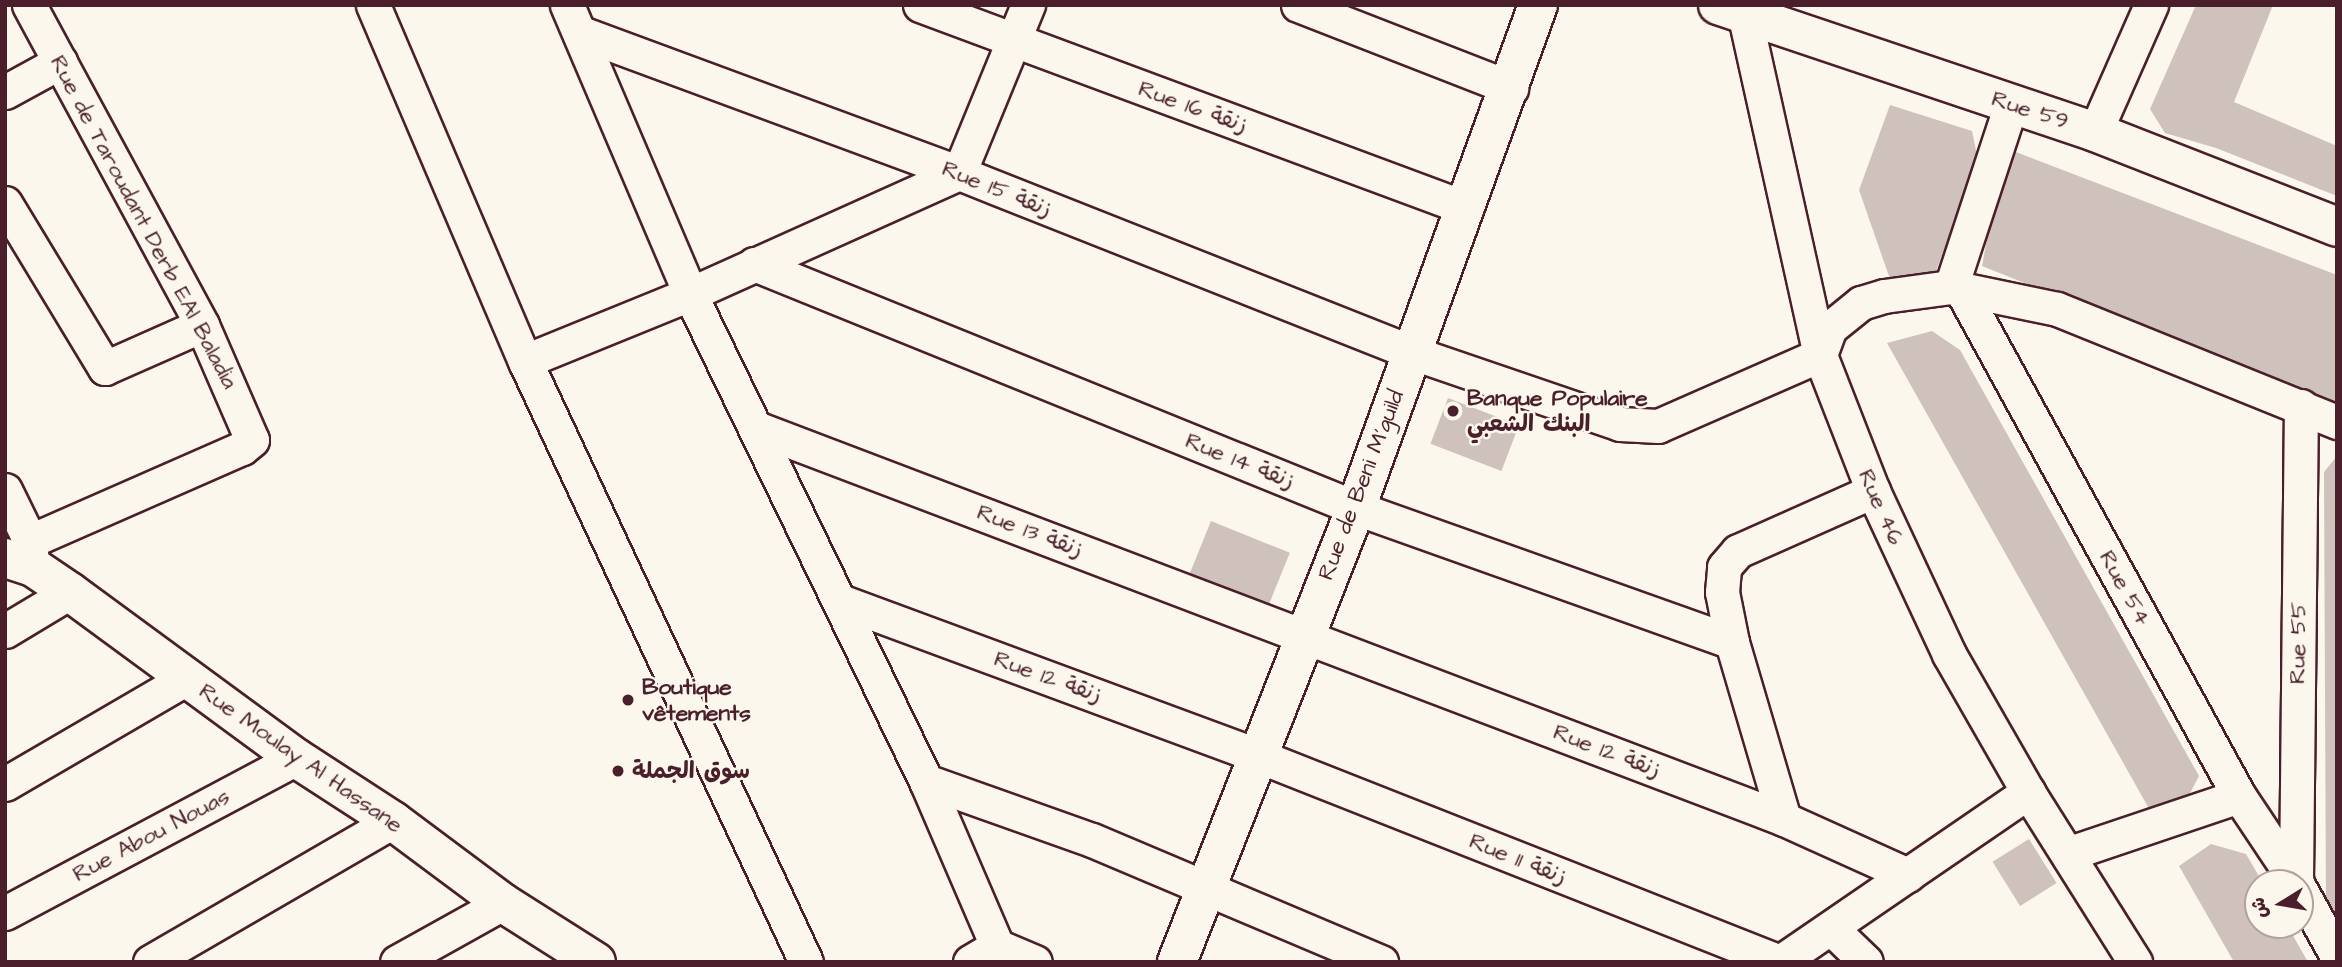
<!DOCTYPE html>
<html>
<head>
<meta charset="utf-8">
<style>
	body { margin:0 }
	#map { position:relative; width:2342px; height:967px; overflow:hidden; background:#fbf7ec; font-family:"Architects Daughter","Playpen Sans Arabic",sans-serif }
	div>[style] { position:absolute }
	.building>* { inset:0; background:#cfc2bc; transform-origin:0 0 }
	.roads { filter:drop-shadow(2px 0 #4a1f2b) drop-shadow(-2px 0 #4a1f2b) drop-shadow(0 2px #4a1f2b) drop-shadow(0 -2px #4a1f2b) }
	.street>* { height:33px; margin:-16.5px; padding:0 16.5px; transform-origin:16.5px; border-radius:16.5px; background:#fbf7ec }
	.secondary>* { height:38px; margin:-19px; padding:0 19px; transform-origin:19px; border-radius:19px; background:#fbf7ec }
	.dots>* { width:19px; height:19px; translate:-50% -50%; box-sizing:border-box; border:4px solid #fbf7ec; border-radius:50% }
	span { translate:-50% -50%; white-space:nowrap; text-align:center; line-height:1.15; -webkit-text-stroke:5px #fbf7ec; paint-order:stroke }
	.street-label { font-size:23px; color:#4a1f2b }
	.poi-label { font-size:23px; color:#4a1f2b; font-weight:700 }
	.left { translate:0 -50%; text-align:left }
	.frame { position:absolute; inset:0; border:7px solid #4a1f2b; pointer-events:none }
	.north { position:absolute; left:2244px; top:869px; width:70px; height:70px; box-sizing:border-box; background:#fbf7ec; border:2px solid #b4a19f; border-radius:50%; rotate:259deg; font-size:19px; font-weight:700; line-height:28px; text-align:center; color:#4a1f2b }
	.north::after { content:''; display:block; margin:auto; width:24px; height:32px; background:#4a1f2b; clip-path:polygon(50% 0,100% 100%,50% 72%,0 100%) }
</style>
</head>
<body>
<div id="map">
	<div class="building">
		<i style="clip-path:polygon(2196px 5px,2273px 5px,2234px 102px,2337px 146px,2337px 196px,2216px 148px,2165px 133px,2150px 109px)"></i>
		<i style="clip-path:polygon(1890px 105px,1972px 131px,1978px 160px,1934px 276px,1891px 282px,1859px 190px)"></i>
		<i style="clip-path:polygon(2016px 152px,2337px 275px,2337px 407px,1982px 266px,1991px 218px)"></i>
		<i style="clip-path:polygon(1932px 331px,1960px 350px,2199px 776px,2188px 797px,2152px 814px,1887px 343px)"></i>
		<i style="left:1448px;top:398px;width:76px;height:49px;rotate:21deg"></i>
		<i style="clip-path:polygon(2337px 456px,2337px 929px,2326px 910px,2324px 472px)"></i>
		<i style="left:1211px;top:521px;width:85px;height:61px;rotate:22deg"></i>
		<i style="left:2029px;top:839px;width:52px;height:43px;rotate:58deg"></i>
		<i style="clip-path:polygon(2211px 844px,2246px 854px,2263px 883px,2258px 883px,2258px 925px,2287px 925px,2308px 962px,2234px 962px,2179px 866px)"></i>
	</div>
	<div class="roads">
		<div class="street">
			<i style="left:29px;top:5px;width:364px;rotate:61.6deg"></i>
			<i style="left:202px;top:325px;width:125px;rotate:66.5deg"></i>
			<i style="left:252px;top:440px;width:13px;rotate:141deg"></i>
			<i style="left:242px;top:448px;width:232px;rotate:156.3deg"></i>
			<i style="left:373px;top:5px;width:387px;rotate:66.9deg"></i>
			<i style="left:525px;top:361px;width:663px;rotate:64.94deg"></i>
			<i style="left:567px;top:5px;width:314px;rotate:66.9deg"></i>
			<i style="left:690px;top:294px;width:541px;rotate:64.15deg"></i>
			<i style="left:926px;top:781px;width:180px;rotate:66.7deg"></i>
			<i style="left:920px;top:5px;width:583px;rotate:20.39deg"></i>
			<i style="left:1298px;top:5px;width:229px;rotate:21.3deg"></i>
			<i style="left:1747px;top:5px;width:12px;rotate:99deg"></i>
			<i style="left:1745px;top:17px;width:346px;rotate:77.5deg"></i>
			<i style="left:1820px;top:355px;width:146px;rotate:68.7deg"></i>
			<i style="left:1873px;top:491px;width:180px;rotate:65deg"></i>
			<i style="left:1949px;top:654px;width:159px;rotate:60.2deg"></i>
			<i style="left:2028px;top:792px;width:201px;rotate:57.8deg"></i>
			<i style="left:581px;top:33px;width:403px;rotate:20.3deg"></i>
			<i style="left:959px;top:173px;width:485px;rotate:21.6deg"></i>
			<i style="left:1410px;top:352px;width:222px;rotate:18.9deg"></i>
			<i style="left:1620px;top:424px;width:38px;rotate:3deg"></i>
			<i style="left:1658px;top:426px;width:177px;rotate:-23.7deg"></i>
			<i style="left:1820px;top:355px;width:29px;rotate:-70deg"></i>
			<i style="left:1830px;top:328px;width:40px;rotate:-39deg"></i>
			<i style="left:1861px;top:303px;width:24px;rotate:-17deg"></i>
			<i style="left:1884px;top:296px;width:68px;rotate:-7.7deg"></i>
			<i style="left:1951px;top:287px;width:108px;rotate:11.7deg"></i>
			<i style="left:2057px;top:309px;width:302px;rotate:22deg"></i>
			<i style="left:5px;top:92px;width:63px;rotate:-28.6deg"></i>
			<i style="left:2095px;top:132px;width:139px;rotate:-66.2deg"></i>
			<i style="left:5px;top:203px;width:193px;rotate:58.8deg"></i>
			<i style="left:105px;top:368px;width:106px;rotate:-23.9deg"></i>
			<i style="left:754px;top:264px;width:650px;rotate:22.06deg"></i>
			<i style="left:1356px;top:508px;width:399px;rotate:19.6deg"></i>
			<i style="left:1951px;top:287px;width:193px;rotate:-71.8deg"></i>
			<i style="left:1961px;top:289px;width:578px;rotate:61.26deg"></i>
			<i style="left:2239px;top:796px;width:105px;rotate:56.3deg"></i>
			<i style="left:525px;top:361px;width:178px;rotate:-22.1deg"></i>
			<i style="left:690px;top:294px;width:295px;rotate:-24.2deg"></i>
			<i style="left:959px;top:173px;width:182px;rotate:-67.7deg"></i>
			<i style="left:756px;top:428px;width:1100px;rotate:20.82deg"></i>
			<i style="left:1784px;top:819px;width:136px;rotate:24.3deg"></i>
			<i style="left:5px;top:490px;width:57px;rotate:63.9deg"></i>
			<i style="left:30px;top:541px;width:21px;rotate:85deg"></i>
			<i style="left:840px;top:601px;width:444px;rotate:20.3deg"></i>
			<i style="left:1256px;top:755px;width:563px;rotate:21.56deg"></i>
			<i style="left:1780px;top:962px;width:301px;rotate:-34.4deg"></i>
			<i style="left:5px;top:631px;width:76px;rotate:-31deg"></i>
			<i style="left:926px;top:781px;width:176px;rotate:19.6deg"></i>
			<i style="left:1092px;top:840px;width:314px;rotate:22.9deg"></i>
			<i style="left:5px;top:784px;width:211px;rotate:-30.2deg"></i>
			<i style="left:1784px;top:819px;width:184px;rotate:-106.4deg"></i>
			<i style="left:1732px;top:642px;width:51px;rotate:-101.3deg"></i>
			<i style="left:1722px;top:592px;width:25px;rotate:-85deg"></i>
			<i style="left:1724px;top:567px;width:21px;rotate:-49deg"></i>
			<i style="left:1738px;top:551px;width:148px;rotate:-24deg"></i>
			<i style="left:2070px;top:853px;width:178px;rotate:-18.6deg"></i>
			<i style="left:2296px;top:880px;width:474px;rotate:-89.4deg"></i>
			<i style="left:2300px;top:889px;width:77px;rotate:61.1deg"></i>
			<i style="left:5px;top:913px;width:330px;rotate:-28deg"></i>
			<i style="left:1832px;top:929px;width:47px;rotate:44.1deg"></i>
			<i style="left:997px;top:946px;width:41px;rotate:22.8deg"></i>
			<i style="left:150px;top:962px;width:281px;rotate:-30.1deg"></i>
			<i style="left:397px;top:962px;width:121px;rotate:-29.1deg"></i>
			<i style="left:970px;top:962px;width:31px;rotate:-31deg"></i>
		</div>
		<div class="secondary">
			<i style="left:1718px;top:5px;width:398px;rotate:18.6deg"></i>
			<i style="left:2095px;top:132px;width:260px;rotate:21.4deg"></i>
			<i style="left:5px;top:558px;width:29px;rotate:18deg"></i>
			<i style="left:33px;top:567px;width:45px;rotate:34deg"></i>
			<i style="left:70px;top:592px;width:280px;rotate:36.3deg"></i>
			<i style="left:296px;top:758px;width:116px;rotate:33deg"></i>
			<i style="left:393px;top:821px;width:137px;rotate:36.7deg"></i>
			<i style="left:503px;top:903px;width:110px;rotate:32.4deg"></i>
			<i style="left:1177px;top:962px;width:488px;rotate:-68.5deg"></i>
			<i style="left:1356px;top:508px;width:535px;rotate:-70.11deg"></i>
		</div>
	</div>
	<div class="dots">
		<i style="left:1453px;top:411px;background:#4a1f2b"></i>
		<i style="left:628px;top:700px;background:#4a1f2b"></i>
		<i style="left:618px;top:771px;background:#4a1f2b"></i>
	</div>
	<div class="street-label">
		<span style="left:1193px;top:107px;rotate:20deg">Rue 16 زنقة</span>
		<span style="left:2030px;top:110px;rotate:18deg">Rue 59</span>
		<span style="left:997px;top:189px;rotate:22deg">Rue 15 زنقة</span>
		<span style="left:144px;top:222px;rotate:62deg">Rue de Taroudant Derb EAl Baladia</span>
		<span style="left:1240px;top:461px;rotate:22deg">Rue 14 زنقة</span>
		<span style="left:1361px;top:485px;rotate:-69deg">Rue de Beni M'guild</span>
		<span style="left:1881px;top:507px;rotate:66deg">Rue 46</span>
		<span style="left:1030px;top:531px;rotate:21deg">Rue 13 زنقة</span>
		<span style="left:2125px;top:588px;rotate:61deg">Rue 54</span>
		<span style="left:2298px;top:643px;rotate:-89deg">Rue 55</span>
		<span style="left:1048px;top:677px;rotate:20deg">Rue 12 زنقة</span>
		<span style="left:1607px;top:751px;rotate:21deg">Rue 12 زنقة</span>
		<span style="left:301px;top:758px;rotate:35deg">Rue Moulay Al Hassane</span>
		<span style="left:151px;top:835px;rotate:-28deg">Rue Abou Nouas</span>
		<span style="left:1518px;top:859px;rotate:22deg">Rue 11 زنقة</span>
	</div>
	<div class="poi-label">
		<span class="left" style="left:1467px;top:411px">Banque Populaire<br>البنك الشعبي</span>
		<span class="left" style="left:642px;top:700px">Boutique<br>vêtements</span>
		<span class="left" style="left:632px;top:771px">سوق الجملة</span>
	</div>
	<div class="frame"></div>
	<div class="north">ش</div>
</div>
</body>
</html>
